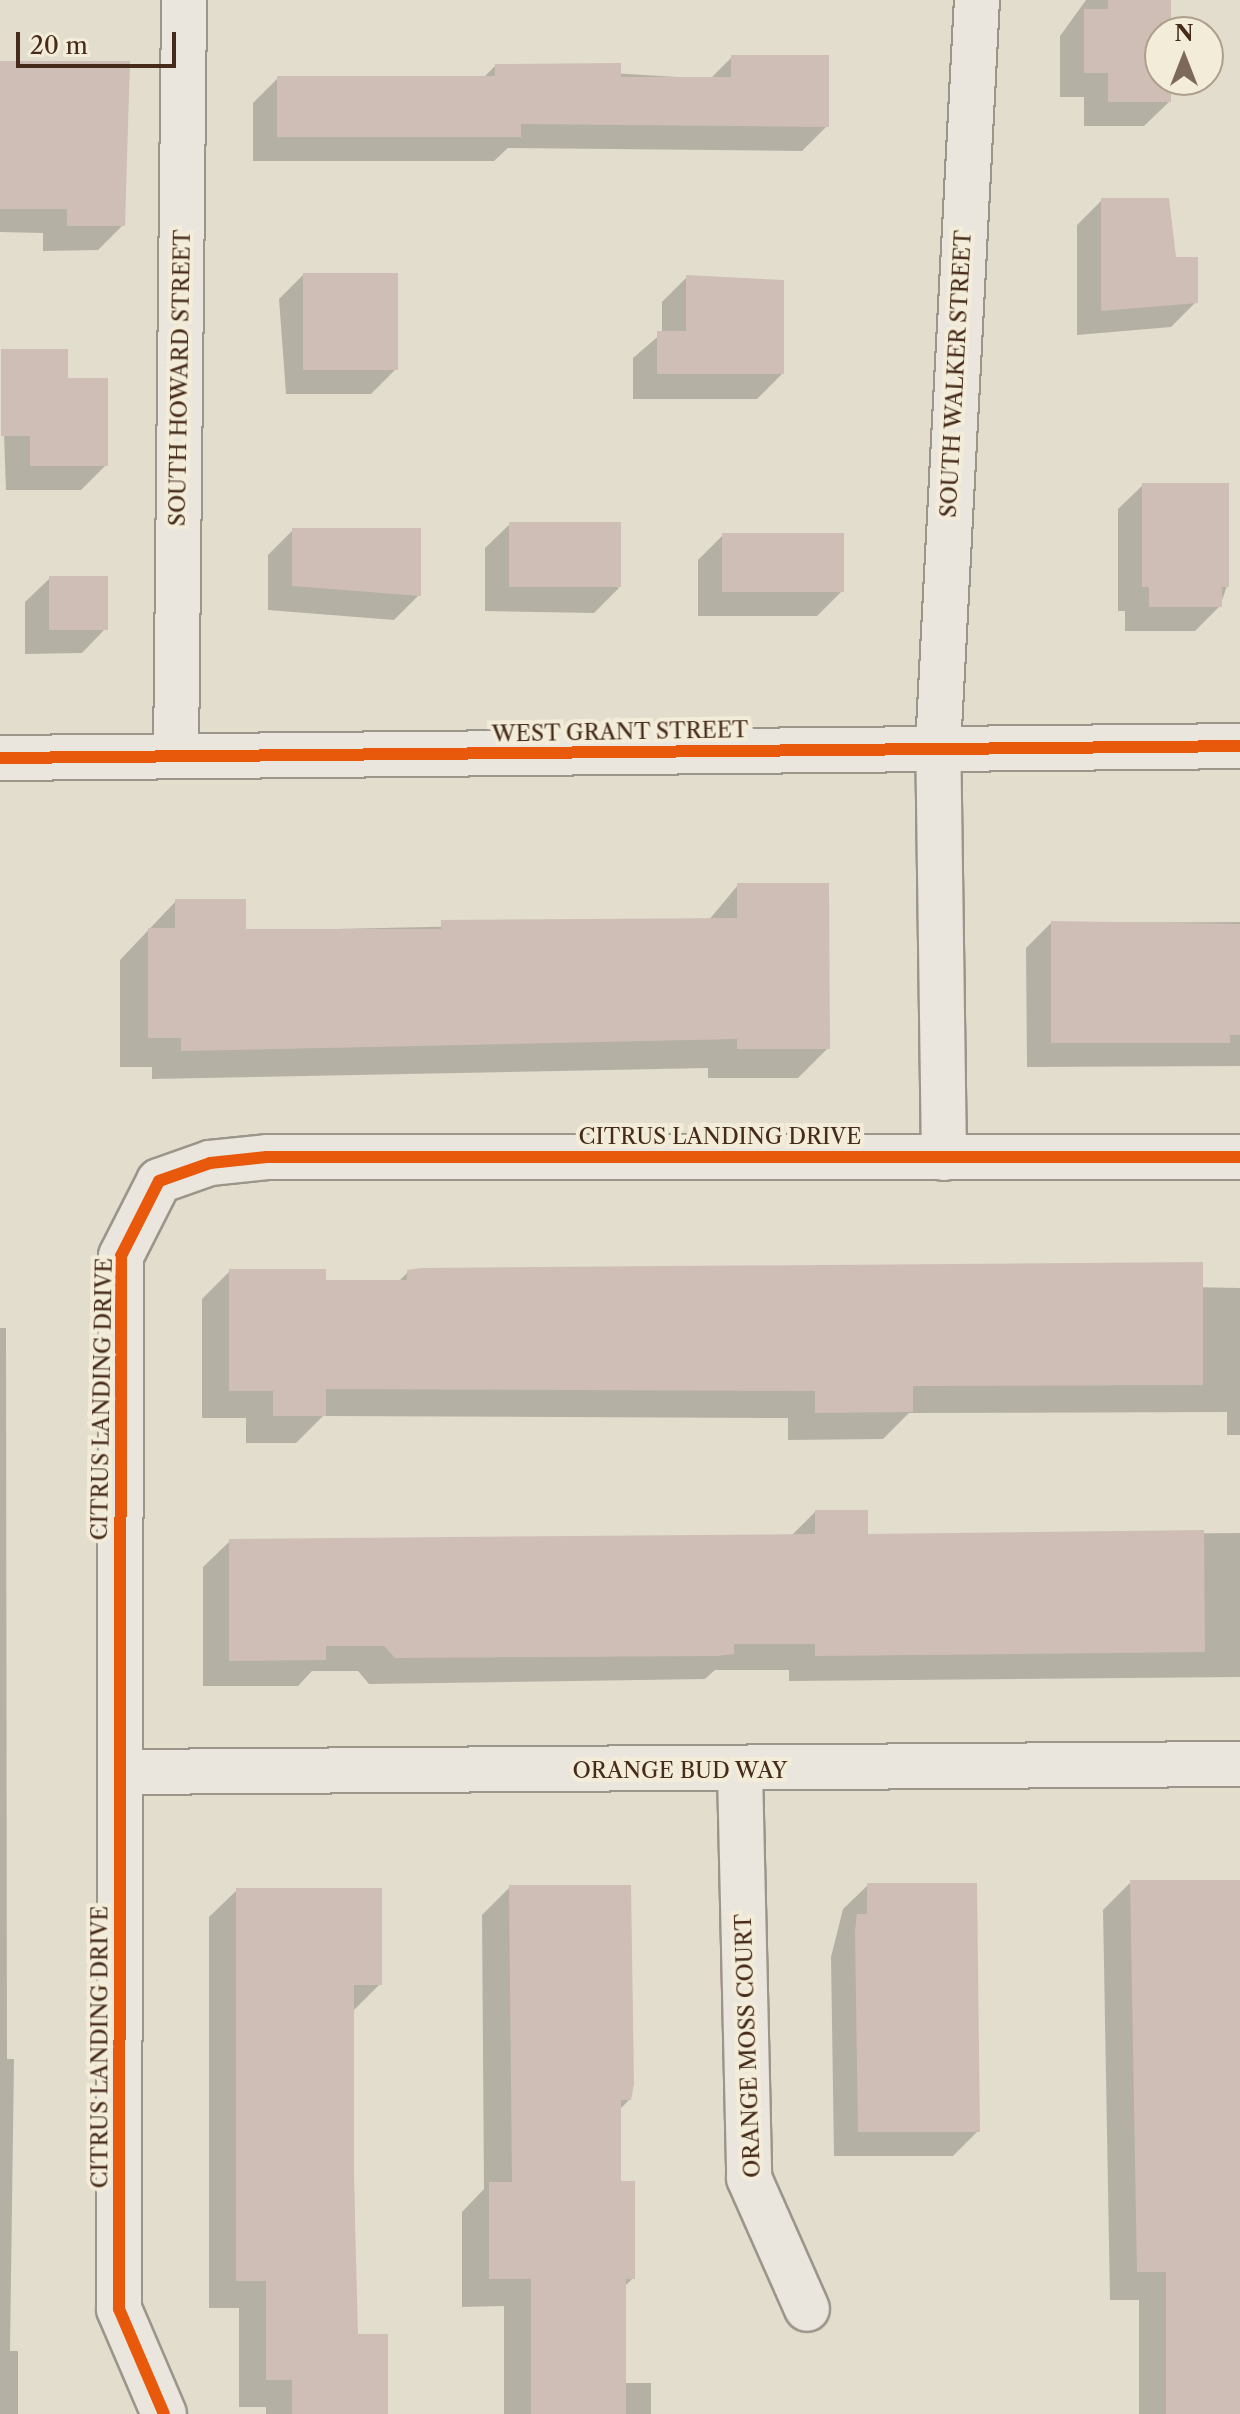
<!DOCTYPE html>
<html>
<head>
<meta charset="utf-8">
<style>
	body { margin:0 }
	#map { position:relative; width:1240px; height:2414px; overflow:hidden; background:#e3ddce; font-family:"Libre Caslon Text",serif }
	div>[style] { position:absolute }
	.shadow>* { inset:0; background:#0003 }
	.building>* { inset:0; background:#cfbeb6; transform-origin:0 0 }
	.roads { filter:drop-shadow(2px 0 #9c958a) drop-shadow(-2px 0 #9c958a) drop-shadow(0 2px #9c958a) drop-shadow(0 -2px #9c958a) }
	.minor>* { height:44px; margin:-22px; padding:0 22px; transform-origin:22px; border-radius:22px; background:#eae6de }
	.cycleway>* { height:12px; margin:-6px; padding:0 6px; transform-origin:6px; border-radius:6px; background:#e8590c }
	span { translate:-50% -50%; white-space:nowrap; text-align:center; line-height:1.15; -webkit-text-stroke:8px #f3ecd9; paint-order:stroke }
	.street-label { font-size:22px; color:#462b1a }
	.north { position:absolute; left:1144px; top:16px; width:80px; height:80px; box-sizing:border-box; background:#f3ecd9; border:2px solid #ae9f8d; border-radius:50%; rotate:0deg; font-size:22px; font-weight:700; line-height:32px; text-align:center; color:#462b1a }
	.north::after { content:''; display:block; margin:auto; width:28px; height:36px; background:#7d6959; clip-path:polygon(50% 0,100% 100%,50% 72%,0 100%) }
	.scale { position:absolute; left:16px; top:32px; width:160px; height:36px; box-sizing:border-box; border:4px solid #462b1a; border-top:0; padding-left:10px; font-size:24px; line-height:28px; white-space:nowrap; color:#462b1a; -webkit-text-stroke:6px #f3ecd9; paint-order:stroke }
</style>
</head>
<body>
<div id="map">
	<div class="shadow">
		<i style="clip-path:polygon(1086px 0,1169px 0,1169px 32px,1160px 32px,1160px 80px,1169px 80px,1169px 102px,1144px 126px,1084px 126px,1084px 97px,1060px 97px,1060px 36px)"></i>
		<i style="clip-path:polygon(732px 57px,827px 126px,802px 151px,508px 148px,494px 161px,253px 161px,253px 103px,278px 78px,483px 78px,495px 66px,710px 79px)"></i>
		<i style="clip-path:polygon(0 61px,128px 63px,123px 225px,98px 250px,43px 251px,43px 233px,0 232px)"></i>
		<i style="clip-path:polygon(1102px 200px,1174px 239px,1174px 259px,1196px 302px,1171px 327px,1077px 335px,1077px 225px)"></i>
		<i style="clip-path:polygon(303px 275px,396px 369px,371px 394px,286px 394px,279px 299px)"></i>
		<i style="clip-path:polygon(687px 277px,782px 374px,757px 399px,633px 399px,633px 358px,662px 333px,662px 302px)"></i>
		<i style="clip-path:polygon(1px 351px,66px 380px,106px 465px,81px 490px,6px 490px)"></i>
		<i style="clip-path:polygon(1143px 485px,1227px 586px,1220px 606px,1195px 631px,1125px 631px,1125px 611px,1118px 611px,1118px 509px)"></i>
		<i style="clip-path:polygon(510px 524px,619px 588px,594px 613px,485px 611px,485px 548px)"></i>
		<i style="clip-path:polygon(293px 530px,419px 595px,394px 620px,268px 610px,268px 555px)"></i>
		<i style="clip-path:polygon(723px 535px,842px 591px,817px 616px,698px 616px,698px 560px)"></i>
		<i style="clip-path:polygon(50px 578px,106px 628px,82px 653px,25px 654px,25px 602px)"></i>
		<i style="clip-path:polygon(738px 885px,828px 1048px,798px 1078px,708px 1078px,708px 1068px,152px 1079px,152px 1067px,120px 1067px,120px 960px,176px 901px,244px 931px,708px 921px)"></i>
		<i style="clip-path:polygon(1240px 922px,1240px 1066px,1027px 1067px,1026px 948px,1051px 923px)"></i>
		<i style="clip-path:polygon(230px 1271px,324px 1282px,398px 1282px,408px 1272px,1240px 1288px,1240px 1435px,1227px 1435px,1227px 1412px,909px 1413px,883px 1439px,788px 1440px,788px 1418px,323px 1416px,296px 1443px,246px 1443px,246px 1418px,202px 1418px,202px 1299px)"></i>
		<i style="clip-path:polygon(0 1328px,6px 1328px,7px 2059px,14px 2059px,10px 2351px,18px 2351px,18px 2414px,0 2414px)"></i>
		<i style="clip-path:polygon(815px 1512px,866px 1536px,1240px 1533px,1240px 1677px,789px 1681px,789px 1670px,715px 1670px,705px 1679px,369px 1684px,358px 1671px,312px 1671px,298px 1686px,203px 1686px,203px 1567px,230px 1541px,791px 1536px)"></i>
		<i style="clip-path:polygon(1131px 1882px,1240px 1882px,1240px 2414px,1139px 2414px,1139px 2300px,1110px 2300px,1103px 1910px)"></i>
		<i style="clip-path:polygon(868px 1885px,978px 2131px,953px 2156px,834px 2156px,831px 1957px,843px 1909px)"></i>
		<i style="clip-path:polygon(510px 1887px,629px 2100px,619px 2110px,619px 2183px,633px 2278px,624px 2287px,624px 2383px,651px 2383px,651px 2414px,504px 2414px,504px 2306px,462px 2307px,462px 2212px,484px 2189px,482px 1915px)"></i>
		<i style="clip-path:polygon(237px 1890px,380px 1984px,352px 2012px,356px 2336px,386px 2414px,266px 2414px,266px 2407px,239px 2407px,239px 2308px,209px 2308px,209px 1917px)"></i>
	</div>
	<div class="building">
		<i style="clip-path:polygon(1108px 0,1171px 0,1171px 32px,1160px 32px,1160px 80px,1171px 80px,1171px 102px,1108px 102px,1108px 73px,1084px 73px,1084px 9px,1108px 9px)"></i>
		<i style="clip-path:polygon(731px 55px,829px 55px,829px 127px,521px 124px,521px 137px,277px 137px,277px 76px,495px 76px,495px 64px,621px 63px,621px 77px,731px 77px)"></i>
		<i style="clip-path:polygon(0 61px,130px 61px,125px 226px,67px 226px,67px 209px,0 209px)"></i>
		<i style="clip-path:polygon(1101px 198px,1169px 198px,1176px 257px,1198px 257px,1198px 303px,1101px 311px)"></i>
		<i style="left:303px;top:273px;width:95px;height:97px"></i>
		<i style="clip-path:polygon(686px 275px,784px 280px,784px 374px,657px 374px,657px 331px,686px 331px)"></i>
		<i style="clip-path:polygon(1px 349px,68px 349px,68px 378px,108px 378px,108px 466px,30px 466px,30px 436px,1px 436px)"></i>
		<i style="clip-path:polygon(1142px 483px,1229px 483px,1229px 587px,1222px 587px,1222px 607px,1149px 607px,1149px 587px,1142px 587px)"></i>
		<i style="left:509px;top:522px;width:112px;height:65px"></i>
		<i style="clip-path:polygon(292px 528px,421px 528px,421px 596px,292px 586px)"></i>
		<i style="left:722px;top:533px;width:122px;height:59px"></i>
		<i style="left:49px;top:576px;width:59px;height:54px"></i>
		<i style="clip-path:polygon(737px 883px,829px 883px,830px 1049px,737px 1049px,737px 1039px,181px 1051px,181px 1038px,148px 1038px,148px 928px,175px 928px,175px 899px,246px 899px,246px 929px,441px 929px,441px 920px,737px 918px)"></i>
		<i style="clip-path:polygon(1051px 921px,1240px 924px,1240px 1035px,1230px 1035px,1230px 1043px,1051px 1043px)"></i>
		<i style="clip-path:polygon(1203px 1262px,1203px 1385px,913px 1386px,913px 1412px,815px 1413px,815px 1391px,326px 1389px,326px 1416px,273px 1416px,273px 1391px,229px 1391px,229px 1269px,326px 1269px,326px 1280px,407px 1280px,407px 1270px,421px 1268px)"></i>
		<i style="clip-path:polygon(815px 1510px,868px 1510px,868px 1534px,1204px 1530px,1205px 1652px,815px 1656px,815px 1644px,734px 1644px,734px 1654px,717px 1656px,395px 1658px,384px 1646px,326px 1646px,326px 1660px,229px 1661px,229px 1539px,815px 1534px)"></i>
		<i style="clip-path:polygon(1130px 1880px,1240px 1880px,1240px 2414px,1166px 2414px,1166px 2272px,1137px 2272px)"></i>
		<i style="clip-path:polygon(867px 1883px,977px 1883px,980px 2132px,858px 2132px,855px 1931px,857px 1914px,867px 1914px)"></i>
		<i style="clip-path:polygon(509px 1885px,631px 1885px,634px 2084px,631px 2100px,621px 2100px,621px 2181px,635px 2181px,635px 2279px,626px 2279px,626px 2414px,531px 2414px,531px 2279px,489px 2279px,489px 2182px,512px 2182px)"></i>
		<i style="clip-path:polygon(236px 1888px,382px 1888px,382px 1985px,354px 1985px,354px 2184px,358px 2334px,388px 2334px,388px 2414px,292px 2414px,292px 2380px,266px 2380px,266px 2281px,236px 2281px)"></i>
	</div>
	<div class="roads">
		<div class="minor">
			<i style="left:176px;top:756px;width:756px;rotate:-89.39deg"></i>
			<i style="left:0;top:758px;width:1240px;rotate:-0.55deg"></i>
			<i style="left:944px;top:1158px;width:410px;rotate:-90.8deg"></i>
			<i style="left:938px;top:748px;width:749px;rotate:-87.02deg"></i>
			<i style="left:740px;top:1771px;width:407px;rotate:88.7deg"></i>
			<i style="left:749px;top:2178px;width:143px;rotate:66.1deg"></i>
			<i style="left:120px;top:1772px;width:1120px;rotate:-0.41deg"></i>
			<i style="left:164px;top:2414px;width:114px;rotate:-113.2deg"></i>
			<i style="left:119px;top:2309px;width:1053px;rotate:-89.89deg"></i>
			<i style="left:121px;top:1256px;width:84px;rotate:-63.1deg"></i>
			<i style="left:159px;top:1181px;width:54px;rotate:-19.4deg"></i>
			<i style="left:210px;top:1163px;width:57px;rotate:-6deg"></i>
			<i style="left:267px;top:1157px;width:973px"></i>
		</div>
	</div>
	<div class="cycleway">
		<i style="left:0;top:758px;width:1240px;rotate:-0.55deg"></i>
		<i style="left:164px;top:2414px;width:114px;rotate:-113.2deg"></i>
		<i style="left:119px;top:2309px;width:1053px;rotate:-89.89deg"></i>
		<i style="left:121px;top:1256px;width:84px;rotate:-63.1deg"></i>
		<i style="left:159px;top:1181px;width:54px;rotate:-19.4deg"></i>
		<i style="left:210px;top:1163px;width:57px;rotate:-6deg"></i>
		<i style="left:267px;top:1157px;width:973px"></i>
	</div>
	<div class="street-label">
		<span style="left:956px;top:374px;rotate:-87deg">SOUTH WALKER STREET</span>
		<span style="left:180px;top:378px;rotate:-89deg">SOUTH HOWARD STREET</span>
		<span style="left:620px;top:732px;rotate:-1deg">WEST GRANT STREET</span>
		<span style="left:720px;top:1137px">CITRUS LANDING DRIVE</span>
		<span style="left:102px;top:1399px;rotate:-89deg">CITRUS LANDING DRIVE</span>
		<span style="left:680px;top:1771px">ORANGE BUD WAY</span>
		<span style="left:748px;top:2046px;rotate:-92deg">ORANGE MOSS COURT</span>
		<span style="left:100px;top:2047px;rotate:-90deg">CITRUS LANDING DRIVE</span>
	</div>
	<div class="north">N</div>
	<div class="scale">20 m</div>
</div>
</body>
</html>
